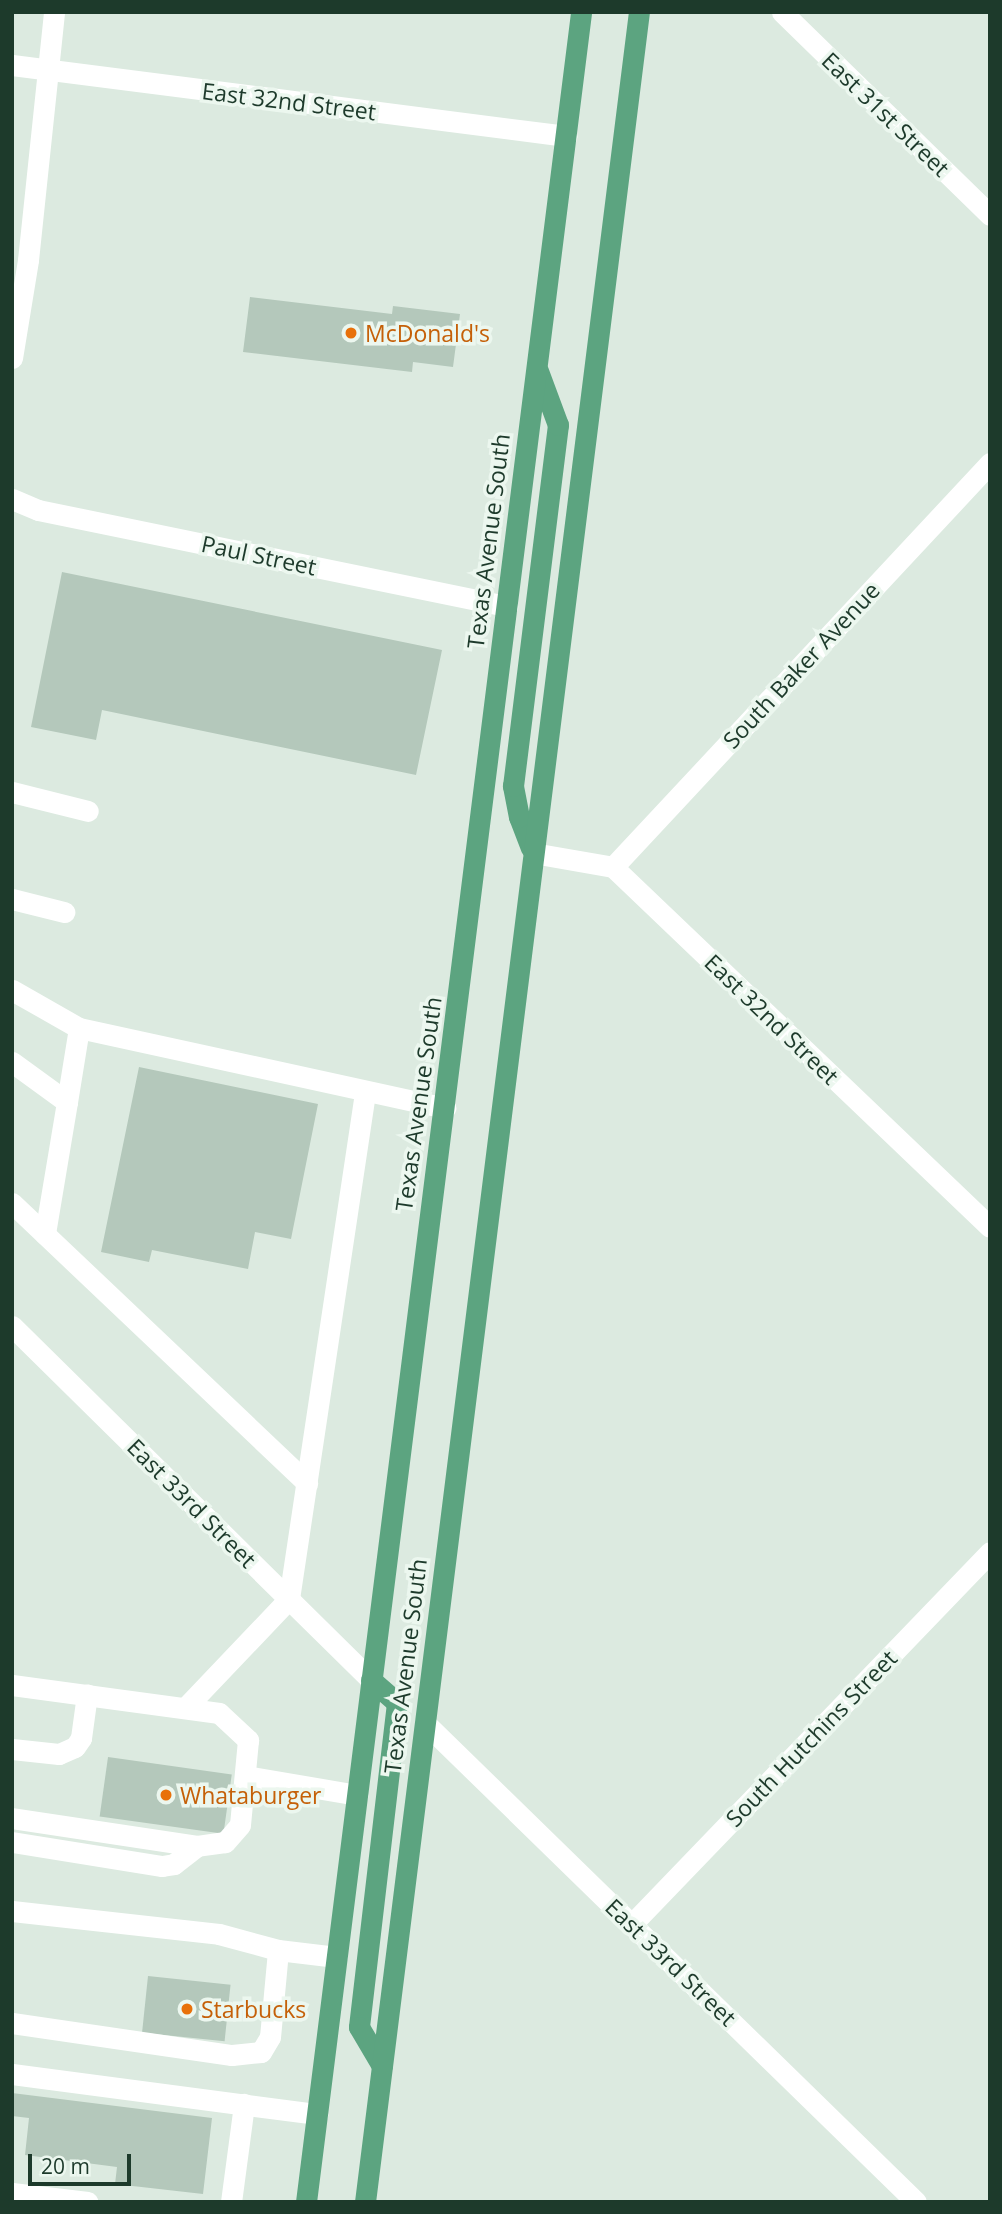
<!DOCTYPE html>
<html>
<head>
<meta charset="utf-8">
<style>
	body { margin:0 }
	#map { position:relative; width:1002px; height:2214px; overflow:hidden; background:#dceae0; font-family:"Open Sans",sans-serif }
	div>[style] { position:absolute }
	.building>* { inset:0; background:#b4c8bb; transform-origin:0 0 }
	.lane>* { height:21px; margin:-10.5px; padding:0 10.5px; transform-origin:10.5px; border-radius:10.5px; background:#fff }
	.street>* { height:21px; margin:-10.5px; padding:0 10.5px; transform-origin:10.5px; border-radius:10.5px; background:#fff }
	.secondary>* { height:21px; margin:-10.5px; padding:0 10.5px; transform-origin:10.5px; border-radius:10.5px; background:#fff }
	.primary>* { height:21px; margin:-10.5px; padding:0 10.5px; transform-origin:10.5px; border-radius:10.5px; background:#5ca480 }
	.dots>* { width:19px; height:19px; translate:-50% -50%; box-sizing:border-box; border:4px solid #ecf7ef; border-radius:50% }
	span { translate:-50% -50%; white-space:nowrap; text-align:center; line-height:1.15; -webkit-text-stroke:7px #ecf7ef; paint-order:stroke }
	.street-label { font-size:23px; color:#1d3a2b }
	.food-label { font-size:23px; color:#c56008 }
	.left { translate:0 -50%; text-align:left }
	.frame { position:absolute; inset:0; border:14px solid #1d3a2b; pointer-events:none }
	.scale { position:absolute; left:28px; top:2154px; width:103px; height:32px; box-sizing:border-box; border:4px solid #1d3a2b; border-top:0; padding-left:9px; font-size:21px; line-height:24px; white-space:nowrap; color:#1d3a2b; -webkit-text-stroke:5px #ecf7ef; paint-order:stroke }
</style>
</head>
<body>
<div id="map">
	<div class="building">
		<i style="clip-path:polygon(250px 297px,392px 314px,393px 306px,460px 314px,453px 367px,413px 362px,412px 372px,243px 352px)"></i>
		<i style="clip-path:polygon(62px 572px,442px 650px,416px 775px,102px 710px,96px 740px,31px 727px)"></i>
		<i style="clip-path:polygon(139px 1067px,318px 1104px,291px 1239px,255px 1232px,248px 1269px,152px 1250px,149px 1262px,101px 1252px)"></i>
		<i style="left:108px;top:1757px;width:125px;height:60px;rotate:8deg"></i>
		<i style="left:148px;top:1976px;width:83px;height:57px;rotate:6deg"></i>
		<i style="clip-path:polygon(12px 2093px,212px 2118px,203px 2194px,115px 2184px,117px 2167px,25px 2155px,29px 2118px,12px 2116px)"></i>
	</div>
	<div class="lane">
		<i style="left:12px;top:792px;width:78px;rotate:14deg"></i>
		<i style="left:12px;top:899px;width:54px;rotate:14deg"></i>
		<i style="left:12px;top:990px;width:77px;rotate:29.6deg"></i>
		<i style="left:79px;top:1028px;width:375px;rotate:12.3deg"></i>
		<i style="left:12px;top:1062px;width:68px;rotate:36deg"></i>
		<i style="left:67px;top:1102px;width:134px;rotate:99.5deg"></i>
		<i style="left:67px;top:1102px;width:75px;rotate:-80.8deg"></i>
		<i style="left:12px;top:1203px;width:407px;rotate:43.5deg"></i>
		<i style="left:12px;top:1685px;width:209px;rotate:7.7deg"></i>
		<i style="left:219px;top:1713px;width:40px;rotate:43deg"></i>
		<i style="left:248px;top:1740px;width:85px;rotate:95.4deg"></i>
		<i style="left:240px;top:1825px;width:23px;rotate:131deg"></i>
		<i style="left:225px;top:1842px;width:28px;rotate:172deg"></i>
		<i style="left:197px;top:1846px;width:187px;rotate:-171.4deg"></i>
		<i style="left:187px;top:1706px;width:148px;rotate:-46.4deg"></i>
		<i style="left:289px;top:1599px;width:512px;rotate:-81.46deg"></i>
		<i style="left:12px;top:1749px;width:47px;rotate:6.1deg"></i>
		<i style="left:59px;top:1754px;width:17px;rotate:-24deg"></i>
		<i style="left:75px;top:1747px;width:11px;rotate:-56deg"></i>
		<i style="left:81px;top:1738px;width:44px;rotate:-82.2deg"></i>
		<i style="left:245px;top:1776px;width:114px;rotate:9.6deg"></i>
		<i style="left:12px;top:1842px;width:152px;rotate:9.1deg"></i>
		<i style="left:162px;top:1866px;width:12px;rotate:-9deg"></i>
		<i style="left:174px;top:1864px;width:29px;rotate:-38deg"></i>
		<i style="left:12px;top:1911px;width:208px;rotate:6.3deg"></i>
		<i style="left:219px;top:1934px;width:61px;rotate:15.2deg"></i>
		<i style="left:12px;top:2023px;width:222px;rotate:8.3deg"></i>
		<i style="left:232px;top:2055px;width:29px;rotate:-6deg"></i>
		<i style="left:261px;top:2052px;width:17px;rotate:-59deg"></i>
		<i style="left:270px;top:2037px;width:87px;rotate:-84.7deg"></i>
		<i style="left:278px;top:1950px;width:59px;rotate:6.8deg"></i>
		<i style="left:12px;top:2074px;width:308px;rotate:7.5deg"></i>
		<i style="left:12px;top:2193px;width:76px;rotate:6.8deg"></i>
		<i style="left:231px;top:2202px;width:99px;rotate:-82.4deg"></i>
	</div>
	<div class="street">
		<i style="left:782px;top:12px;width:291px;rotate:44.3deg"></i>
		<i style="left:12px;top:65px;width:559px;rotate:7.3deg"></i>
		<i style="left:12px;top:358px;width:99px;rotate:-80.7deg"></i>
		<i style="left:28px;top:260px;width:249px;rotate:-84deg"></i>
		<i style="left:12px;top:499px;width:28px;rotate:23deg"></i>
		<i style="left:38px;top:510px;width:479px;rotate:11.6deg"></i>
		<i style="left:613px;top:867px;width:553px;rotate:-46.98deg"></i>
		<i style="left:12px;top:1326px;width:504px;rotate:44.6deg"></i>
		<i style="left:425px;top:1723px;width:686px;rotate:44.29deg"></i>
		<i style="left:632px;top:1924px;width:516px;rotate:-46.1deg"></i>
	</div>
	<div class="secondary">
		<i style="left:533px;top:853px;width:81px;rotate:9.9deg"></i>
		<i style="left:613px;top:867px;width:521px;rotate:43.68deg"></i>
	</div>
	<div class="primary">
		<i style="left:531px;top:848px;width:33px;rotate:-111deg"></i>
		<i style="left:519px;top:817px;width:32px;rotate:-101deg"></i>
		<i style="left:513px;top:786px;width:364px;rotate:-82.9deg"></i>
		<i style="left:558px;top:425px;width:58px;rotate:-110.3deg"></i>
		<i style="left:371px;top:1680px;width:35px;rotate:41deg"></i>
		<i style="left:397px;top:1703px;width:326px;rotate:96.7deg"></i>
		<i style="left:359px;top:2027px;width:45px;rotate:59.5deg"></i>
		<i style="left:306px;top:2202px;width:2207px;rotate:-82.84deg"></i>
		<i style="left:365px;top:2202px;width:2207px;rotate:-82.87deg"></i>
	</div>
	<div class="dots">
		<i style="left:351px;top:333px;background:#e8710a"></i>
		<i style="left:166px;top:1795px;background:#e8710a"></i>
		<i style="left:187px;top:2009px;background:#e8710a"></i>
	</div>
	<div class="street-label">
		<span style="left:289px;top:101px;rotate:7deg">East 32nd Street</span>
		<span style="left:886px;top:114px;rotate:44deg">East 31st Street</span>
		<span style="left:488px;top:541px;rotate:-83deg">Texas Avenue South</span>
		<span style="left:259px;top:555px;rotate:12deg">Paul Street</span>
		<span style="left:801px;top:665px;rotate:-47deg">South Baker Avenue</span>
		<span style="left:772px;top:1019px;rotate:44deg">East 32nd Street</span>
		<span style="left:418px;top:1104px;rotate:-82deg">Texas Avenue South</span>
		<span style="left:192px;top:1503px;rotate:45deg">East 33rd Street</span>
		<span style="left:405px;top:1666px;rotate:-83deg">Texas Avenue South</span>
		<span style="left:811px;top:1738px;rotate:-46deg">South Hutchins Street</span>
		<span style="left:671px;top:1962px;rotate:44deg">East 33rd Street</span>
	</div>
	<div class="food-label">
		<span class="left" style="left:365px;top:333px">McDonald's</span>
		<span class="left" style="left:180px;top:1795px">Whataburger</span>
		<span class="left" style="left:201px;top:2009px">Starbucks</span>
	</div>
	<div class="frame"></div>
	<div class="scale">20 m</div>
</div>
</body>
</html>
